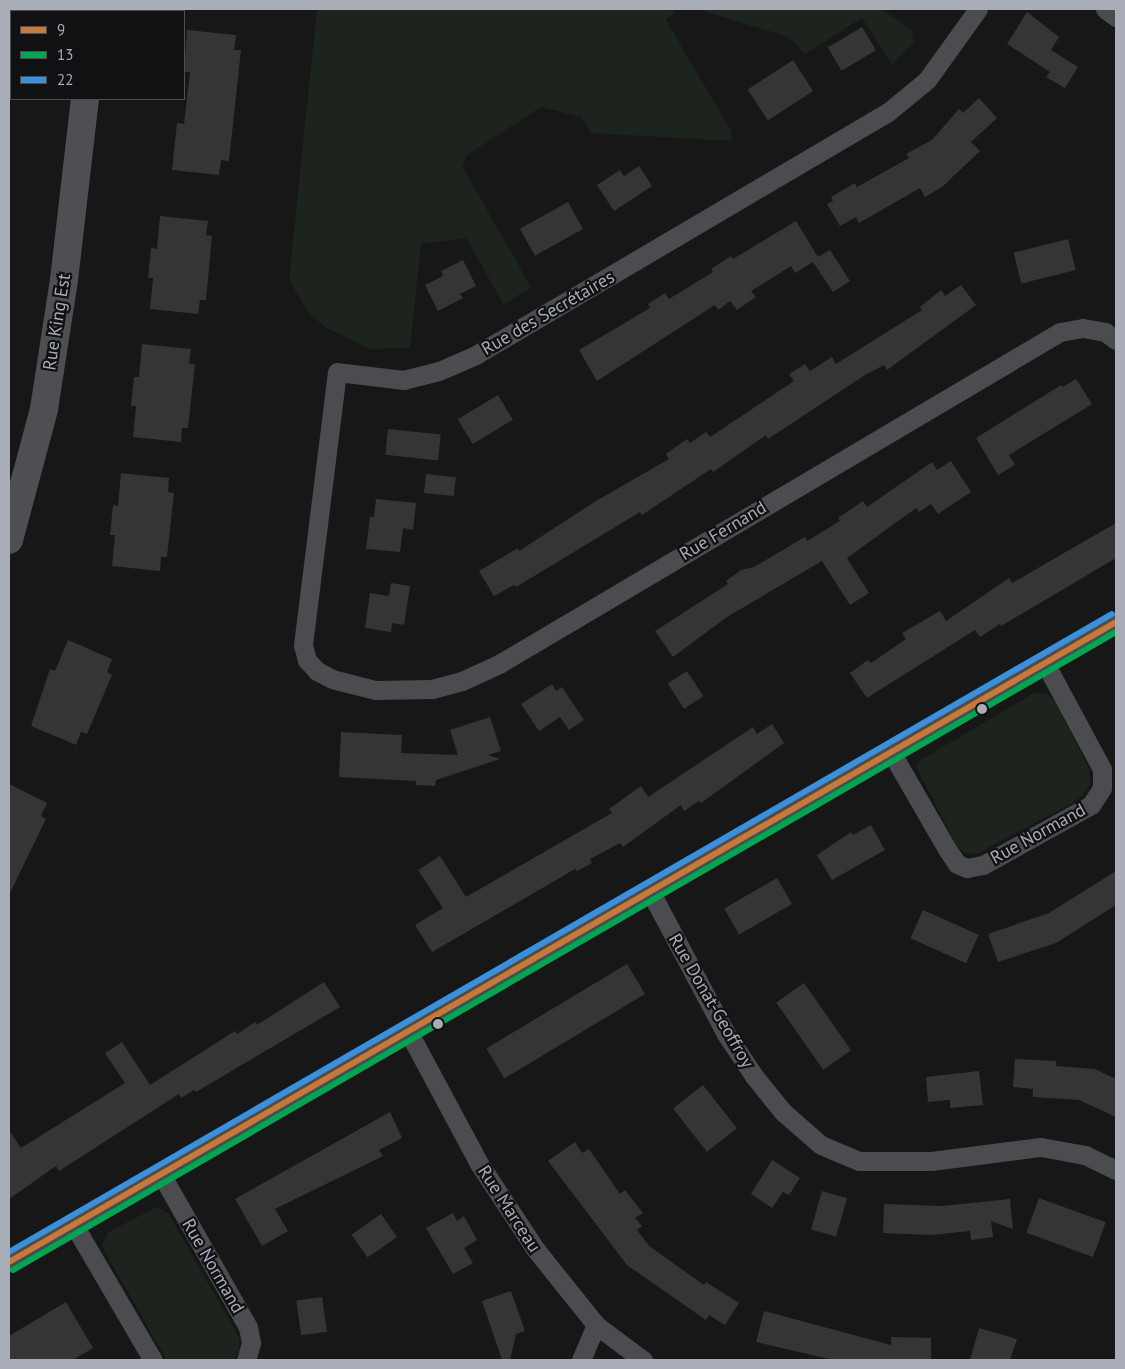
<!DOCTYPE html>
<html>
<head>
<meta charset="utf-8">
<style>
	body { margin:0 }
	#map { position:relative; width:1125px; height:1369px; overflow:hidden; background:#171717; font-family:"PT Sans",sans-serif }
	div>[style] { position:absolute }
	.green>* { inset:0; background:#1d241e }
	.building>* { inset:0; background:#353536; transform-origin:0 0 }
	.street>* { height:19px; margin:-9.5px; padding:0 9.5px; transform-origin:9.5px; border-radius:9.5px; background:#4b4c50 }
	.primary>* { height:28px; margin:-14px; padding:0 14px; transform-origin:14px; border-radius:14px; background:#4d4f52 }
	.bus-1>* { height:6px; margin:-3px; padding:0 3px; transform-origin:3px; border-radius:3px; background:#c7793a }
	.bus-2>* { height:6px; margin:-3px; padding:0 3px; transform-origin:3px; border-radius:3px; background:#00a651 }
	.bus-3>* { height:6px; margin:-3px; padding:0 3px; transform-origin:3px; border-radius:3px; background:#3a90db }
	.dots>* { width:14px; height:14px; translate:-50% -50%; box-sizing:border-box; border:2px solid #111113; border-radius:50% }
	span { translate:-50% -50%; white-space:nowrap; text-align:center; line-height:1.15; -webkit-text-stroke:4.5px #111113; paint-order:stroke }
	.street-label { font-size:18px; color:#a8adb8 }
	.frame { position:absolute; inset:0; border:10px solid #a8adb8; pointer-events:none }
	.legend { position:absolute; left:10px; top:10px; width:175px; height:90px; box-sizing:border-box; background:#111113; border:1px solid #4d4f55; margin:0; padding:6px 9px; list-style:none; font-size:15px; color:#a8adb8 }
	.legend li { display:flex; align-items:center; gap:10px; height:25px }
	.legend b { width:25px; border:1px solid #4d4f55 }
</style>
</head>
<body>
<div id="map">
	<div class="green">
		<i style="clip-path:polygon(317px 9px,677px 9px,666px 20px,731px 131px,732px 141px,591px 133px,581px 117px,541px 107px,467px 155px,462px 166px,531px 287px,504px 305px,466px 238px,421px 244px,410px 348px,370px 349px,325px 327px,308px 312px,289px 280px)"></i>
		<i style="clip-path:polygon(697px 9px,881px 9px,912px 30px,914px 43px,892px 64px,862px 18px,805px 54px,789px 37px)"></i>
		<i style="clip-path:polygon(1036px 692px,1047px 694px,1055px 702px,1089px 769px,1090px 784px,1083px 795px,1070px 804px,976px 854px,964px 852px,956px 844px,921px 776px,917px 767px,919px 761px)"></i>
		<i style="clip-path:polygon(156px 1207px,168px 1213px,232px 1325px,239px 1338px,239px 1351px,234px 1360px,167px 1360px,105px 1252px,102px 1244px,109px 1232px)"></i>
	</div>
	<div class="building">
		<i style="clip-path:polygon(1027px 12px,1059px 37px,1051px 50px,1078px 67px,1065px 88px,1046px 77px,1050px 72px,1007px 44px)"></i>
		<i style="left:862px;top:27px;width:27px;height:40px;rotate:59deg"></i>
		<i style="clip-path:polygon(187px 30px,236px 35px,234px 50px,241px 50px,229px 161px,221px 160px,219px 175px,172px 170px,177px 123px,184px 124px,190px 72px,184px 72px)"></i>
		<i style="left:793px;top:60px;width:37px;height:54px;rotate:57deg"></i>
		<i style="clip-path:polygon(979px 98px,997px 118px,971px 142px,980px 151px,942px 187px,925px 197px,920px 188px,859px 223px,856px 217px,840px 226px,827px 204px,833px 201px,831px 197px,855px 183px,857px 187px,909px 158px,906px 154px,932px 140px,959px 109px,963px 113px)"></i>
		<i style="clip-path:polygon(639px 166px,652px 186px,614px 211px,597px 185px,620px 170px,624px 176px)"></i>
		<i style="left:568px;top:202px;width:31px;height:55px;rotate:61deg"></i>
		<i style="clip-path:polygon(160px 216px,208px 221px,206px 235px,212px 236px,206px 300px,200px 300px,198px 314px,150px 309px,153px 278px,148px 278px,151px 248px,157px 249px)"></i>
		<i style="clip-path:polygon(796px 221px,818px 257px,830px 250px,850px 281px,833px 292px,813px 262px,795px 273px,791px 266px,751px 291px,756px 297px,737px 310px,730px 301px,718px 310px,715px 305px,597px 381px,579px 350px,650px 308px,648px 304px,665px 293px,669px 299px,713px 272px,711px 269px,731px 256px,733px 259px)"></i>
		<i style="left:1068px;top:239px;width:32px;height:56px;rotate:76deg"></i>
		<i style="clip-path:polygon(463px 260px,476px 286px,460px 294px,463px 298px,438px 311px,425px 285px,443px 276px,441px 271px)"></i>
		<i style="clip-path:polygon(961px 285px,976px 305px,887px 370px,884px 365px,865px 375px,768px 439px,766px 435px,713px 472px,711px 469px,642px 515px,640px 512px,516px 587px,514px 585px,494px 596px,479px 571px,518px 548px,519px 551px,596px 501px,669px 459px,666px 454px,687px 439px,690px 443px,706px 432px,710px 437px,794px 381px,789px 374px,805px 364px,810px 371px,832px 357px,836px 364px,922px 310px,920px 307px,941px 290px,945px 296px)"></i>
		<i style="clip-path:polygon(142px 344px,191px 349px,189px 364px,195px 364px,188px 428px,182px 428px,181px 442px,133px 437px,136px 406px,131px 406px,134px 377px,139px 377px)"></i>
		<i style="clip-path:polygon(1076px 379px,1092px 404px,1009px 455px,1015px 465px,998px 475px,976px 438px,1061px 385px,1063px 387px)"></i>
		<i style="left:498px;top:395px;width:29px;height:47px;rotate:59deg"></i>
		<i style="left:388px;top:429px;width:53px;height:26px;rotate:6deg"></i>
		<i style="clip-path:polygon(951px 461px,971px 492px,938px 514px,931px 504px,919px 512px,916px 508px,847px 558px,869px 593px,850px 605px,822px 561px,727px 617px,673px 657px,655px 631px,728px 584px,726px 581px,741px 570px,754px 567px,805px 537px,807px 541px,840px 521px,838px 518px,863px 501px,867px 507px,932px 462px,937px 470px)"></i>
		<i style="clip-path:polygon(121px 473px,169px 478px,168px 492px,174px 493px,167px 557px,161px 557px,160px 571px,112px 566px,115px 535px,110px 535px,113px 505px,118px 506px)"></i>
		<i style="left:426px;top:474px;width:30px;height:19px;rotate:6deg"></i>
		<i style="clip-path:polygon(376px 499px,416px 503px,413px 530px,403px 528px,400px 552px,366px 549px,370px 517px,374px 517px)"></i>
		<i style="clip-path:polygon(1116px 523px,1116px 558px,1001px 626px,1000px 624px,980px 637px,975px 630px,867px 698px,850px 673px,868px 660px,871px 663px,906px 639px,902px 633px,940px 611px,946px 621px,1009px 578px,1012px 583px)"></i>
		<i style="clip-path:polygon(391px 583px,410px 586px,404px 625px,392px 623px,391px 632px,365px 628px,370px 593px,389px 596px)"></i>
		<i style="clip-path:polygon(68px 640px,112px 659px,107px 672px,112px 675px,87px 734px,81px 732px,76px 745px,31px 726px,50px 669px,55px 671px)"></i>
		<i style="left:687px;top:671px;width:30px;height:23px;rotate:57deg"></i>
		<i style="clip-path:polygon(552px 684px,556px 691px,562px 687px,584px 720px,569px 730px,560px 717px,539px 731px,521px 704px)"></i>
		<i style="clip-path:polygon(490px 717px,501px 751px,488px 755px,500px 759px,436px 780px,435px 786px,416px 785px,416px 781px,339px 777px,341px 732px,402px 735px,401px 753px,458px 755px,450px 730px)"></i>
		<i style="clip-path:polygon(772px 724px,784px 743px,701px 803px,699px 801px,684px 811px,681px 805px,623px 847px,620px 843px,590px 859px,592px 863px,577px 871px,575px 869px,432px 952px,415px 925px,443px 908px,418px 870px,440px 856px,466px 897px,612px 813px,609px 809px,641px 786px,648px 797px,753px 727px,757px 734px)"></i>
		<i style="clip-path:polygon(9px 784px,47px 803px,41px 816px,46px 819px,9px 895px)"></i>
		<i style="clip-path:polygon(871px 825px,885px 850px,832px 880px,817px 855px,851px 832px,853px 835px)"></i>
		<i style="clip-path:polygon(1116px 871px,1116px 905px,1056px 943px,998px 962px,988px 934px,1049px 913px)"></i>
		<i style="left:777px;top:878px;width:30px;height:61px;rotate:60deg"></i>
		<i style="left:923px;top:910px;width:61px;height:31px;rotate:24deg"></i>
		<i style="left:627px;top:964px;width:35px;height:164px;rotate:59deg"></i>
		<i style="clip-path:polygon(324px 982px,340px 1007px,196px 1092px,194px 1090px,181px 1098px,179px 1094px,59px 1171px,56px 1166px,9px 1199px,9px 1130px,21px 1148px,125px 1083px,105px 1053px,122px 1042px,150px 1085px,235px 1031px,237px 1034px,255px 1022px,257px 1025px)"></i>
		<i style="left:804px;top:983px;width:82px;height:34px;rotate:55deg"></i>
		<i style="clip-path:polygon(1015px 1059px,1056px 1061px,1056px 1066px,1095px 1069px,1116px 1079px,1116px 1117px,1079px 1100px,1033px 1097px,1033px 1089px,1013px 1087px)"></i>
		<i style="clip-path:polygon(979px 1071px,983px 1105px,950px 1108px,950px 1100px,928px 1102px,926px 1077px)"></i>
		<i style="left:703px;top:1085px;width:55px;height:38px;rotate:52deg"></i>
		<i style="clip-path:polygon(390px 1112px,402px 1138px,379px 1150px,383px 1156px,275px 1209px,288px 1231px,262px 1246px,235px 1199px)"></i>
		<i style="clip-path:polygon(575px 1142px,582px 1153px,589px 1149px,620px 1194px,625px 1190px,643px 1213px,635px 1218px,642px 1226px,637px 1230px,649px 1246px,704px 1285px,706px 1282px,739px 1303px,725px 1325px,709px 1315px,706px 1320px,627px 1265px,548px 1161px)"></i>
		<i style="clip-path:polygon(772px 1160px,800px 1178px,789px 1195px,783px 1192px,772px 1208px,751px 1194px)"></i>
		<i style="left:822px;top:1191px;width:26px;height:40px;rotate:16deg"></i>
		<i style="left:1039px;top:1198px;width:71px;height:37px;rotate:20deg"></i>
		<i style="clip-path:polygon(1010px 1199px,1013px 1229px,991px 1221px,993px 1237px,971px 1240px,970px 1231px,931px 1235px,883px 1233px,884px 1204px,942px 1206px)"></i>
		<i style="clip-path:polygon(453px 1213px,457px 1221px,464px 1216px,477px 1240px,464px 1248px,473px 1263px,453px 1274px,426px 1228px)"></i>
		<i style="left:381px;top:1214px;width:28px;height:36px;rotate:55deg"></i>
		<i style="clip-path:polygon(511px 1291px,525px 1331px,516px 1334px,510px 1360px,502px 1360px,482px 1301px)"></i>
		<i style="left:322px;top:1297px;width:35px;height:26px;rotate:82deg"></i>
		<i style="clip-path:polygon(66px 1302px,93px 1348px,73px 1360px,9px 1360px,9px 1336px)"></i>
		<i style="clip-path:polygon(764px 1311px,891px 1345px,891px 1337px,931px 1338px,931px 1360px,834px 1360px,756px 1342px)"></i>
		<i style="clip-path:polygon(979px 1328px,1017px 1339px,1010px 1360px,970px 1360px)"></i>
	</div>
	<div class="street">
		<i style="left:978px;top:9px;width:87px;rotate:125.7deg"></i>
		<i style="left:927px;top:80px;width:50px;rotate:140.6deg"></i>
		<i style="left:888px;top:112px;width:478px;rotate:149.5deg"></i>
		<i style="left:476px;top:355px;width:40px;rotate:156.6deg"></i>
		<i style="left:439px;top:371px;width:36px;rotate:166deg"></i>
		<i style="left:404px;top:380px;width:67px;rotate:-173.2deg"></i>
		<i style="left:337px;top:372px;width:275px;rotate:97.1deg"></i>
		<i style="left:303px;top:645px;width:16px;rotate:75deg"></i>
		<i style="left:307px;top:660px;width:15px;rotate:48deg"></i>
		<i style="left:317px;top:671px;width:17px;rotate:28deg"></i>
		<i style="left:332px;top:679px;width:44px;rotate:14.3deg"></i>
		<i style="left:375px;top:690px;width:57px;rotate:-1deg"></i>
		<i style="left:432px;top:689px;width:31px;rotate:-15deg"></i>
		<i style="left:462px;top:681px;width:41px;rotate:-24.7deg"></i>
		<i style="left:499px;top:664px;width:652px;rotate:-30.62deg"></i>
		<i style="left:1060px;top:332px;width:23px;rotate:-10deg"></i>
		<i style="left:1083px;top:328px;width:22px;rotate:10deg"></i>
		<i style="left:1105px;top:332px;width:14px;rotate:36deg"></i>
		<i style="left:1105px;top:9px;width:14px;rotate:36deg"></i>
		<i style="left:891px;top:752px;width:112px;rotate:60deg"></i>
		<i style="left:947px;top:849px;width:18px;rotate:56deg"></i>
		<i style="left:957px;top:864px;width:11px;rotate:22deg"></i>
		<i style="left:967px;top:868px;width:16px;rotate:-11deg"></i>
		<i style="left:983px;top:865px;width:124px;rotate:-29.1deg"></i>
		<i style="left:1091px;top:805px;width:20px;rotate:-57deg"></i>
		<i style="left:1102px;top:788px;width:19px;rotate:-90deg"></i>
		<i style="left:1102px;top:769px;width:120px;rotate:-118.3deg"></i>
		<i style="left:650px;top:891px;width:162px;rotate:62deg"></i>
		<i style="left:726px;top:1034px;width:50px;rotate:56.3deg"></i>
		<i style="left:754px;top:1076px;width:46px;rotate:51.1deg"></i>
		<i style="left:783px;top:1112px;width:50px;rotate:41deg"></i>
		<i style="left:821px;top:1145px;width:41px;rotate:22.8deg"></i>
		<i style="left:859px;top:1161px;width:72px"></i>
		<i style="left:931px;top:1161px;width:111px;rotate:-7.3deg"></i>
		<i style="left:1041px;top:1147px;width:45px;rotate:10.3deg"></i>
		<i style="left:1085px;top:1155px;width:34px;rotate:26deg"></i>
		<i style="left:408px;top:1031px;width:152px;rotate:61.8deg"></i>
		<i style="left:480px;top:1165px;width:102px;rotate:56.6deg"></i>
		<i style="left:536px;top:1250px;width:96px;rotate:51.3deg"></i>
		<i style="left:596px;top:1325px;width:59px;rotate:36.7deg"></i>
		<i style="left:161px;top:1174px;width:176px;rotate:60.4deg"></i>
		<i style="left:248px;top:1327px;width:16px;rotate:79deg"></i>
		<i style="left:251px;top:1343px;width:18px;rotate:106deg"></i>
		<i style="left:74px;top:1225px;width:156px;rotate:59.7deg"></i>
		<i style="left:9px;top:1262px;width:1279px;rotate:-30.03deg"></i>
		<i style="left:581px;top:1360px;width:38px;rotate:-67deg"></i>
	</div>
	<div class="primary">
		<i style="left:94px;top:11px;width:2px;rotate:-90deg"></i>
		<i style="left:9px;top:540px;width:136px;rotate:-75deg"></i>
		<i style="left:44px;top:409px;width:131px;rotate:-81.2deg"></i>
		<i style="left:64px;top:280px;width:182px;rotate:-83.4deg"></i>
	</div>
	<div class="bus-1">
		<i style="left:9px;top:1262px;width:1279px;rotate:-30.03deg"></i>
	</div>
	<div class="bus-2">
		<i style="left:13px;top:1270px;width:1274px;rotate:-30.05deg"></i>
	</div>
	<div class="bus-3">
		<i style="left:9px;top:1252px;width:1274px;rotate:-30.05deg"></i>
	</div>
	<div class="dots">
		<i style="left:982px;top:709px;background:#a8adb8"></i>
		<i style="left:438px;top:1024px;background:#a8adb8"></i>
	</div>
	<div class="street-label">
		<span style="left:548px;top:313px;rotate:-30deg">Rue des Secrétaires</span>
		<span style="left:57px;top:322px;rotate:-81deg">Rue King Est</span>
		<span style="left:723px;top:531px;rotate:-31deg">Rue Fernand</span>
		<span style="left:1038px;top:834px;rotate:-29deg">Rue Normand</span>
		<span style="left:711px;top:1001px;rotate:60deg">Rue Donat-Geoffroy</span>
		<span style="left:509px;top:1209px;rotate:57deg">Rue Marceau</span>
		<span style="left:213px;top:1266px;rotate:60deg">Rue Normand</span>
	</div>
	<div class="frame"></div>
	<ul class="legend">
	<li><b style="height:6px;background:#c7793a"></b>9</li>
	<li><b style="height:6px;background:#00a651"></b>13</li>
	<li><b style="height:6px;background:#3a90db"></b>22</li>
	</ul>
</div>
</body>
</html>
